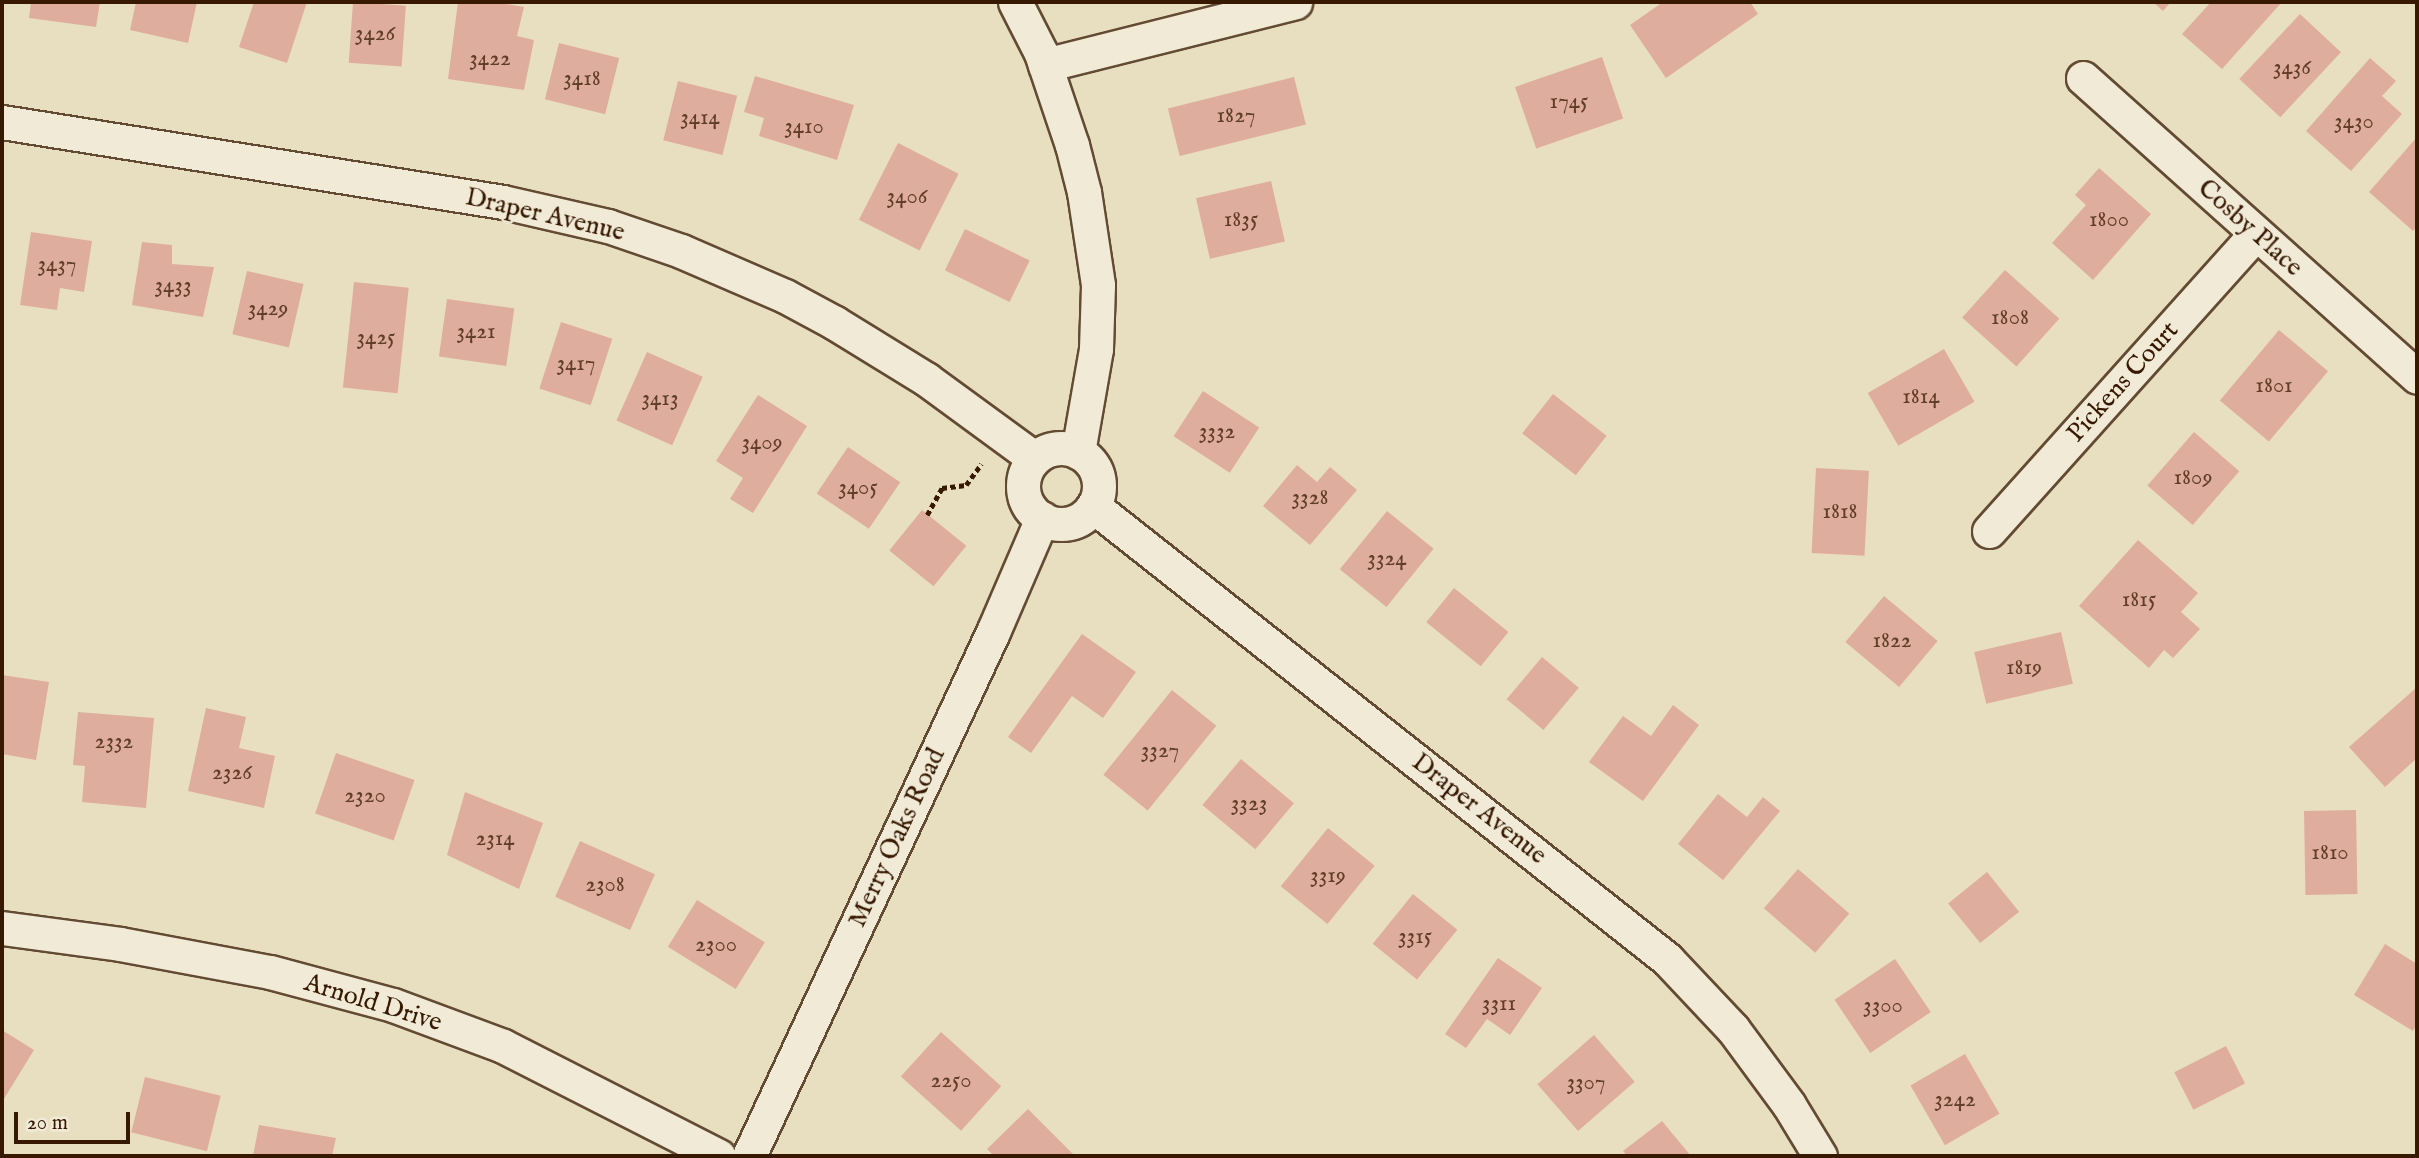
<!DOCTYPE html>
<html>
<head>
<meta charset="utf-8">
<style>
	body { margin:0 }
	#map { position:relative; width:2419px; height:1158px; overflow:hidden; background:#e8dfc0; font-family:"IM FELL English",serif }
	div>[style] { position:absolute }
	.building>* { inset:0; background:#dfad9d; transform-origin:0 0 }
	.path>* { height:4.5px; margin-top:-2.25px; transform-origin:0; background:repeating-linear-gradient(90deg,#371902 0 5px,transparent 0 8.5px) }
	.roads { filter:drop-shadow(2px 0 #634a32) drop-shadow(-2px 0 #634a32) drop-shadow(0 2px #634a32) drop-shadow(0 -2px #634a32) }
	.street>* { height:33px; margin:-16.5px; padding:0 16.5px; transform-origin:16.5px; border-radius:16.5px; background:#f0ead6 }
	.street>.ring { margin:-16.5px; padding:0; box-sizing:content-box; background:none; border:33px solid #f0ead6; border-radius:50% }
	span { translate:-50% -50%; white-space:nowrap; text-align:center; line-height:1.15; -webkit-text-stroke:5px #f0ead6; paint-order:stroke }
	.number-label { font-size:23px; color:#613e29 }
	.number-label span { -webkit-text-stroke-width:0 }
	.street-label { font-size:26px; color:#371902 }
	.frame { position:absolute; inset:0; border:4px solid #371902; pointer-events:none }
	.scale { position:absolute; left:14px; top:1112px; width:116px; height:32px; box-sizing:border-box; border:4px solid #371902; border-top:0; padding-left:9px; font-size:21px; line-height:24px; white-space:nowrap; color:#371902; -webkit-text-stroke:5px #f0ead6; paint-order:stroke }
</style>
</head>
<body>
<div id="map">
	<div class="building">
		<i style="clip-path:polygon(31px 2px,100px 2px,96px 27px,29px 18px)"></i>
		<i style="clip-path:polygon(136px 2px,197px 2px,188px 43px,130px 30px)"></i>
		<i style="clip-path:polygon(254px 2px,307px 2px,287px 63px,239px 47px)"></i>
		<i style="left:353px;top:2px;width:53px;height:61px;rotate:4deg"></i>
		<i style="clip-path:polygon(458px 2px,494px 2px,524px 7px,517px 36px,534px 40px,524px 90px,448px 79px)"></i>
		<i style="clip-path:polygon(1663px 2px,1750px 2px,1758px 14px,1666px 78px,1630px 25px)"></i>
		<i style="clip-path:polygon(2153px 2px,2171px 2px,2163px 11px)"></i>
		<i style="clip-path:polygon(2211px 2px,2282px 2px,2222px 69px,2182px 34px)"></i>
		<i style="left:2300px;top:14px;width:56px;height:89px;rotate:43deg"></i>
		<i style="left:559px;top:43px;width:62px;height:58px;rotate:14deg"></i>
		<i style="left:1602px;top:57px;width:65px;height:92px;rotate:71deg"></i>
		<i style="clip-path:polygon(2370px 58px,2396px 81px,2382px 96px,2402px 114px,2351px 171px,2306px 131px)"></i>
		<i style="clip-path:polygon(755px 76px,854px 105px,837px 160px,759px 136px,764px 118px,744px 112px)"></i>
		<i style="left:1294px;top:77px;width:49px;height:130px;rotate:76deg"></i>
		<i style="left:678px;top:81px;width:61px;height:61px;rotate:14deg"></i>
		<i style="clip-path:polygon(2417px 137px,2417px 226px,2413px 231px,2369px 192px)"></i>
		<i style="left:898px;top:143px;width:68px;height:86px;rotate:27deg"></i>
		<i style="clip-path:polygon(2099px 168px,2151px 214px,2093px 280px,2052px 243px,2086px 205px,2075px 195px)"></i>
		<i style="left:1271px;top:181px;width:62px;height:77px;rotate:77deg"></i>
		<i style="left:965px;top:229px;width:72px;height:46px;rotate:26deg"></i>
		<i style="clip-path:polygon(31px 232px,92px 241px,84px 292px,60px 288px,57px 310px,20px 305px)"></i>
		<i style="clip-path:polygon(142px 242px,172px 245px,172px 264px,214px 267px,203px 317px,132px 305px)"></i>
		<i style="left:2005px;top:270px;width:73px;height:64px;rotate:42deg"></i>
		<i style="left:247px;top:271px;width:58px;height:65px;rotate:13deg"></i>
		<i style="left:354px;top:282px;width:55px;height:106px;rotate:6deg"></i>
		<i style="left:447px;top:299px;width:68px;height:58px;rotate:8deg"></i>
		<i style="left:561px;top:322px;width:54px;height:70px;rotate:18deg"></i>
		<i style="left:2279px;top:330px;width:64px;height:92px;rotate:40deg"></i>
		<i style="left:1944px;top:349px;width:61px;height:88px;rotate:60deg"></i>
		<i style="left:647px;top:352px;width:61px;height:75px;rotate:24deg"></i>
		<i style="left:1203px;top:391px;width:67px;height:54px;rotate:33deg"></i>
		<i style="left:1553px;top:394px;width:68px;height:50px;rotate:38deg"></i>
		<i style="clip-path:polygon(758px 395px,807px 426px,753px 513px,730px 499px,743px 478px,716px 461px)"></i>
		<i style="left:2194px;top:432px;width:60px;height:71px;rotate:41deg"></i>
		<i style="left:848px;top:447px;width:63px;height:56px;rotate:34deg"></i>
		<i style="clip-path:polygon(1297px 465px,1317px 482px,1330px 467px,1357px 490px,1310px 545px,1263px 506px)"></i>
		<i style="left:1816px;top:468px;width:53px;height:85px;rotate:3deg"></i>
		<i style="left:922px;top:510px;width:57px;height:52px;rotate:39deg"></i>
		<i style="left:1387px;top:511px;width:60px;height:75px;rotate:39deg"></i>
		<i style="clip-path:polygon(2138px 540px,2198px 593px,2181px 612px,2200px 629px,2173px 658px,2164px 650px,2149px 668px,2079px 606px)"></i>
		<i style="left:1454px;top:588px;width:70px;height:44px;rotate:39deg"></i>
		<i style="left:1884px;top:596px;width:70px;height:60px;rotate:40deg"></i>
		<i style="left:2061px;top:632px;width:53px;height:89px;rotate:77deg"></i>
		<i style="clip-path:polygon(1082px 634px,1136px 672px,1103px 718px,1072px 696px,1031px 753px,1008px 737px)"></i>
		<i style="left:1542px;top:657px;width:48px;height:55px;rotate:40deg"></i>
		<i style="clip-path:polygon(2px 675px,49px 682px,36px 760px,2px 754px)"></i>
		<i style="clip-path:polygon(2416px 688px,2417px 758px,2385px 787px,2349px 747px)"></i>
		<i style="left:1172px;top:690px;width:57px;height:109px;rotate:39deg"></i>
		<i style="clip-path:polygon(1673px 705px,1699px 725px,1643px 801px,1589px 762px,1623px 716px,1651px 736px)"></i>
		<i style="clip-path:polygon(206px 708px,246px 717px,239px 748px,275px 756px,264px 808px,188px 791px)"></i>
		<i style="clip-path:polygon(78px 712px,154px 718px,146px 808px,82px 802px,85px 766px,73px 765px)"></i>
		<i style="left:336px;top:753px;width:83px;height:64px;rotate:19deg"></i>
		<i style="left:1241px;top:759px;width:69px;height:60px;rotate:40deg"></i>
		<i style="clip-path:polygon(465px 792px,543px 823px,519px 889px,447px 855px)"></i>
		<i style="clip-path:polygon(1718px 794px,1747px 817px,1763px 797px,1780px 811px,1723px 880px,1678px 844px)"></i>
		<i style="left:2356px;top:810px;width:84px;height:52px;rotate:89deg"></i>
		<i style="left:1328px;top:828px;width:60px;height:75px;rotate:39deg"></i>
		<i style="left:580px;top:841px;width:82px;height:61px;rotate:24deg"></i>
		<i style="left:1798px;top:869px;width:68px;height:52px;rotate:41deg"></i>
		<i style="left:1987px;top:872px;width:51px;height:50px;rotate:51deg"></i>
		<i style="left:1413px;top:894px;width:57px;height:64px;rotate:39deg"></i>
		<i style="left:697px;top:900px;width:80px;height:55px;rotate:32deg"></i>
		<i style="clip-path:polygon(2385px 944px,2417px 964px,2417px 1024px,2413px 1031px,2354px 995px)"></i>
		<i style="clip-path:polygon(1498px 958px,1542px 988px,1510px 1035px,1487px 1019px,1466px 1048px,1445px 1034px)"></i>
		<i style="left:1895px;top:959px;width:64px;height:73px;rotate:56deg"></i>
		<i style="clip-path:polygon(2px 1030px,34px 1050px,2px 1102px)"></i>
		<i style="left:941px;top:1032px;width:81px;height:60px;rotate:42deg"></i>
		<i style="left:1594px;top:1035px;width:62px;height:75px;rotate:49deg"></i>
		<i style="left:2226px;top:1046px;width:42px;height:58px;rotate:63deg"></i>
		<i style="left:1965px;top:1054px;width:69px;height:63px;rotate:60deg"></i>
		<i style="left:145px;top:1077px;width:78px;height:57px;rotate:14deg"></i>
		<i style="clip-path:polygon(1028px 1109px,1075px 1156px,994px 1156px,987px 1149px)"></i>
		<i style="clip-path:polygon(1662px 1121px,1691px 1156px,1627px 1156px,1623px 1151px)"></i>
		<i style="clip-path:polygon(259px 1125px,336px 1138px,332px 1156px,253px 1156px)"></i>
	</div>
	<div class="path">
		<i style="left:927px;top:515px;width:31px;rotate:-61deg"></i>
		<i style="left:942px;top:488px;width:24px;rotate:-7deg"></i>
		<i style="left:966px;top:485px;width:26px;rotate:-54deg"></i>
	</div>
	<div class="roads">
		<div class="street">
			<i style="left:1015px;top:2px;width:57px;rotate:63deg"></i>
			<i style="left:1041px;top:53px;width:97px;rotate:71.4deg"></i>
			<i style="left:1072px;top:145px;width:49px;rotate:75.7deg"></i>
			<i style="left:1084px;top:192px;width:94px;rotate:81.4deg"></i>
			<i style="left:1098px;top:285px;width:64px;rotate:91.8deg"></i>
			<i style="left:1096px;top:349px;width:105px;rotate:99.9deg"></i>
			<i style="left:1045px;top:65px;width:258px;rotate:-14.1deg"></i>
			<i style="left:2083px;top:78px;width:448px;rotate:41.8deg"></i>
			<i style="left:2px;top:122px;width:507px;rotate:9.07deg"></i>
			<i style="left:503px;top:202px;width:108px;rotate:12.9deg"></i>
			<i style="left:608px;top:226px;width:77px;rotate:18.9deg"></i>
			<i style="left:681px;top:251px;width:113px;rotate:23.4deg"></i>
			<i style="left:785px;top:296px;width:57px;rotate:28.4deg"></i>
			<i style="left:835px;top:323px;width:107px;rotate:31.6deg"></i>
			<i style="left:926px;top:379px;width:134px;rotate:36.2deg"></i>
			<i class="ring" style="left:1023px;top:448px;width:43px;height:43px"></i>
			<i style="left:1093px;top:506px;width:731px;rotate:38.28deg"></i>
			<i style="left:1667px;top:959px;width:96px;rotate:46.7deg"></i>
			<i style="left:1733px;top:1029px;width:94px;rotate:53.6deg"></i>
			<i style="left:1789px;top:1105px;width:60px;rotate:58.7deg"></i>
			<i style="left:1989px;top:531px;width:400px;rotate:-48.1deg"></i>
			<i style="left:2px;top:928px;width:119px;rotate:7.7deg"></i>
			<i style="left:120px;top:944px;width:153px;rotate:10.6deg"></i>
			<i style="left:270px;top:972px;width:127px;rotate:15deg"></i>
			<i style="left:393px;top:1005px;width:117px;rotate:20.4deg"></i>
			<i style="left:503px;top:1046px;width:242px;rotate:27deg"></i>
			<i style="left:749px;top:1156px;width:578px;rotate:-65.03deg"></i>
			<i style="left:993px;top:632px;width:124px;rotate:-66.7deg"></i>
		</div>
	</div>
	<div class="number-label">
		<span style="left:375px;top:34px">3426</span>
		<span style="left:490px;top:59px">3422</span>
		<span style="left:2292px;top:68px">3436</span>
		<span style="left:582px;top:79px">3418</span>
		<span style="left:1569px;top:102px">1745</span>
		<span style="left:1236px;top:116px">1827</span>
		<span style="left:700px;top:118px">3414</span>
		<span style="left:2354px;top:122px">3430</span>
		<span style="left:804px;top:127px">3410</span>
		<span style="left:907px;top:197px">3406</span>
		<span style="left:1241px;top:220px">1835</span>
		<span style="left:2109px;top:220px">1800</span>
		<span style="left:57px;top:265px">3437</span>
		<span style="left:173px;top:286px">3433</span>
		<span style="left:268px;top:309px">3429</span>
		<span style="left:2010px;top:318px">1808</span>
		<span style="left:476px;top:332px">3421</span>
		<span style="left:376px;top:338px">3425</span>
		<span style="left:576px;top:364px">3417</span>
		<span style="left:2274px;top:386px">1801</span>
		<span style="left:1921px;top:397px">1814</span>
		<span style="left:660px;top:399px">3413</span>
		<span style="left:1217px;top:432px">3332</span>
		<span style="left:762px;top:443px">3409</span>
		<span style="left:2193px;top:478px">1809</span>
		<span style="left:858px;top:488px">3405</span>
		<span style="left:1310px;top:498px">3328</span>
		<span style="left:1840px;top:512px">1818</span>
		<span style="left:1387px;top:559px">3324</span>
		<span style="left:2139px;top:600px">1815</span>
		<span style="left:1892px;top:641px">1822</span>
		<span style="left:2024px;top:668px">1819</span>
		<span style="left:114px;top:742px">2332</span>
		<span style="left:1160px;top:751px">3327</span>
		<span style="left:232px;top:773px">2326</span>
		<span style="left:365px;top:796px">2320</span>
		<span style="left:1249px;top:804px">3323</span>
		<span style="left:495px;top:839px">2314</span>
		<span style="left:2330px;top:853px">1810</span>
		<span style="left:1328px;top:876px">3319</span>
		<span style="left:605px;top:885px">2308</span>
		<span style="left:1415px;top:937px">3315</span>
		<span style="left:716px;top:945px">2300</span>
		<span style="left:1499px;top:1004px">3311</span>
		<span style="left:1883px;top:1006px">3300</span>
		<span style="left:951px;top:1081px">2250</span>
		<span style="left:1586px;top:1083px">3307</span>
		<span style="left:1955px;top:1100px">3242</span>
	</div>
	<div class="street-label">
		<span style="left:545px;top:215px;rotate:13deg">Draper Avenue</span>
		<span style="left:2250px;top:228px;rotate:42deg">Cosby Place</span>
		<span style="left:2123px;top:382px;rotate:-48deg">Pickens Court</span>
		<span style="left:1479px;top:809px;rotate:38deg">Draper Avenue</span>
		<span style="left:897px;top:838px;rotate:-65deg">Merry Oaks Road</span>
		<span style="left:373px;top:1003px;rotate:17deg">Arnold Drive</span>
	</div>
	<div class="frame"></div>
	<div class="scale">20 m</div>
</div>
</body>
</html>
